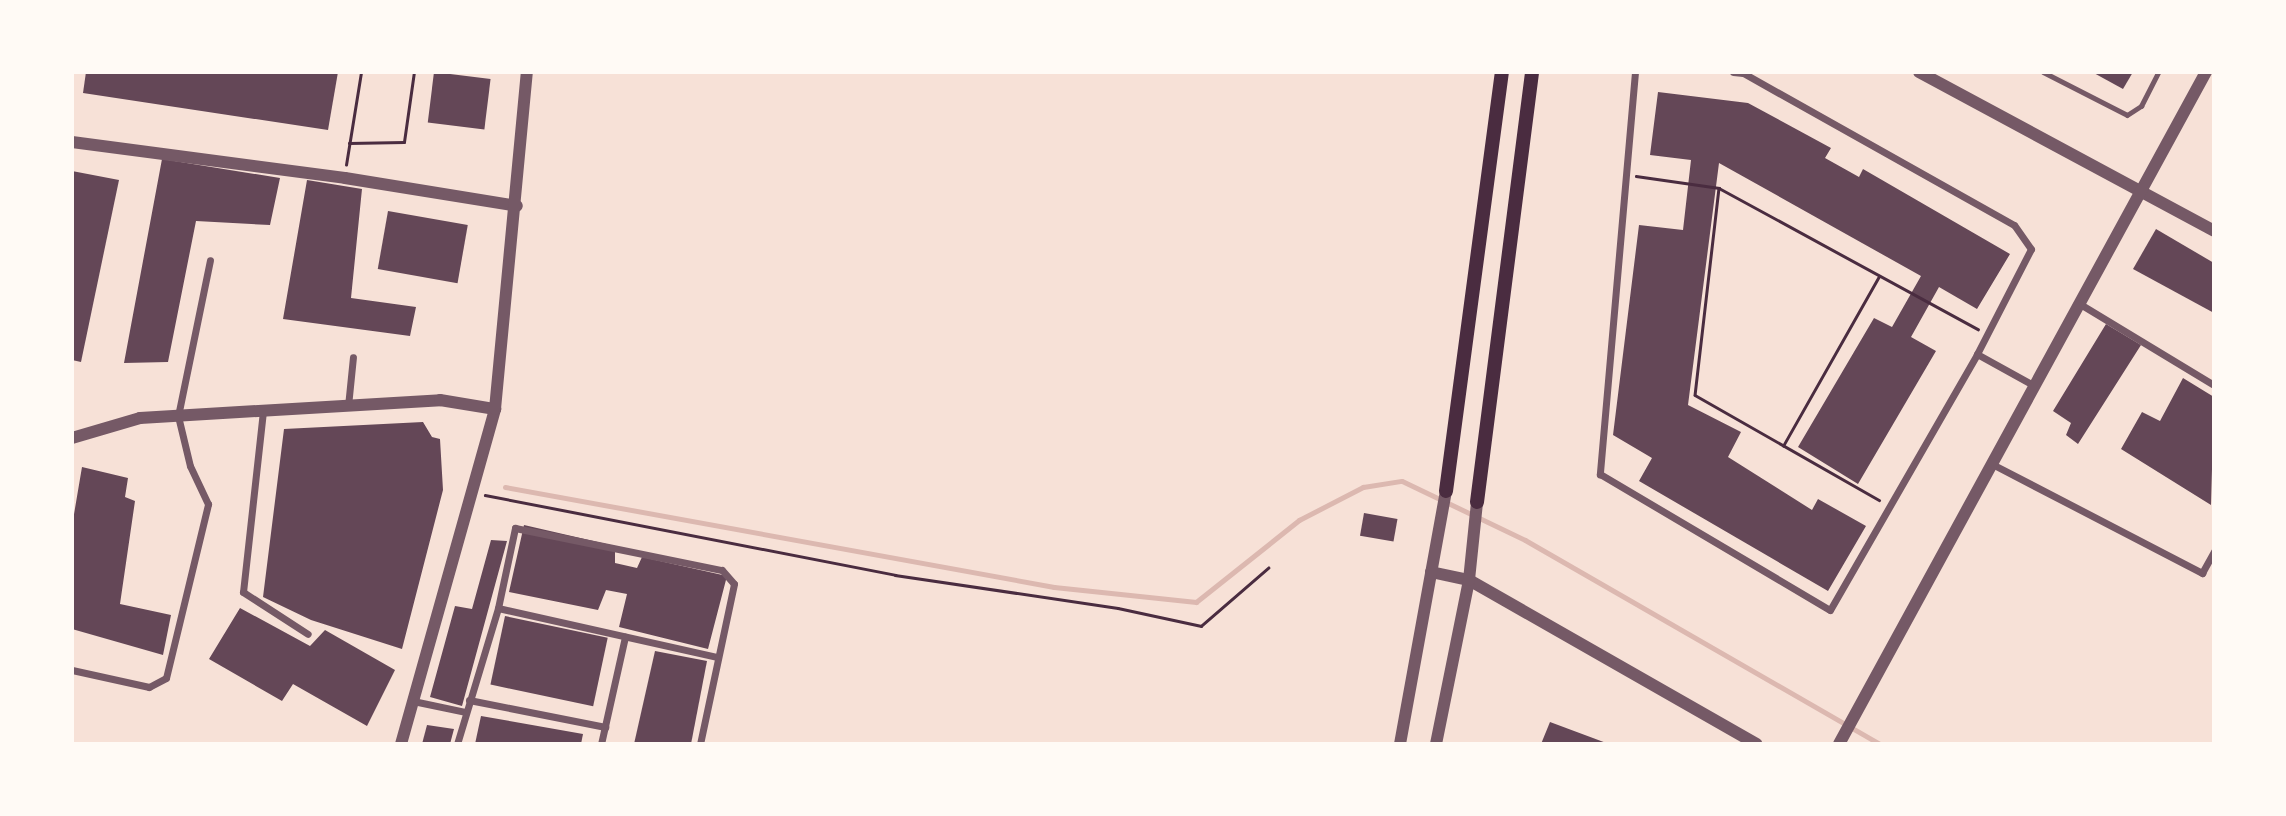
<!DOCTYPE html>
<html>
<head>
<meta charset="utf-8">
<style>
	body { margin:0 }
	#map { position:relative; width:2286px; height:816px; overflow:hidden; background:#f7e1d7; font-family:"Crimson Pro",serif }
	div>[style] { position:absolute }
	.stream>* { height:5px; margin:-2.5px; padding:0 2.5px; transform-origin:2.5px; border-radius:2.5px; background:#dcb8b0 }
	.building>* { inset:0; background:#644757; transform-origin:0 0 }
	.path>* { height:2.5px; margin:-1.25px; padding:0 1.25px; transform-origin:1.25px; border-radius:1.25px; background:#4a2c40 }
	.service>* { height:5px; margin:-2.5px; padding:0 2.5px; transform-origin:2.5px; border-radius:2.5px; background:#755966 }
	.minor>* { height:7px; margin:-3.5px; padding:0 3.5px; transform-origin:3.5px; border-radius:3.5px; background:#755966 }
	.tertiary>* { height:12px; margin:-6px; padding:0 6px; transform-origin:6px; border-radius:6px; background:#755966 }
	.secondary>* { height:14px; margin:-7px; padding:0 7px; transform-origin:7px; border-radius:7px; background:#4a2c40 }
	span { translate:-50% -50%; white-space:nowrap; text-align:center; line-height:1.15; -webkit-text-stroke:5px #fffaf5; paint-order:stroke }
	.frame { position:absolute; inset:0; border:74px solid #fffaf5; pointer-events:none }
</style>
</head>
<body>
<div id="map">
	<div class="stream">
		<i style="left:505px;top:487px;width:558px;rotate:10.32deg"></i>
		<i style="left:1054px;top:587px;width:143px;rotate:6deg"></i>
		<i style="left:1196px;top:602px;width:132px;rotate:-38.5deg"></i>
		<i style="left:1299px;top:520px;width:72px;rotate:-27.3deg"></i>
		<i style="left:1363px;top:487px;width:39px;rotate:-9deg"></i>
		<i style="left:1402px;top:481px;width:136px;rotate:25.6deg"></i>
		<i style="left:1525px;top:540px;width:409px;rotate:29.9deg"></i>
	</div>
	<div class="building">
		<i style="clip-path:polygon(86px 72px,338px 72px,328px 130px,83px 93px)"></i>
		<i style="left:434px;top:72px;width:57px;height:51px;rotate:7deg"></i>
		<i style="clip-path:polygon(2092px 72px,2133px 72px,2123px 89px)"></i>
		<i style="clip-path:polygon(1658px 92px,1748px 103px,1831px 148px,1825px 158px,1859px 177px,1863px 169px,2010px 254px,1977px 309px,1939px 287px,1911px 337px,1936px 351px,1858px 484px,1798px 447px,1874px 318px,1892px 327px,1921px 276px,1719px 163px,1688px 405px,1741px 432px,1728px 457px,1812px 510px,1818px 499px,1866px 526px,1828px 591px,1639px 481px,1652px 458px,1613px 435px,1639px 225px,1683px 230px,1691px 160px,1650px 155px)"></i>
		<i style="clip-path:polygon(162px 159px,280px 178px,270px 225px,196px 221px,168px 362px,124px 363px)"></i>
		<i style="clip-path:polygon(72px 171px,119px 180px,81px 362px,72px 360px)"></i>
		<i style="clip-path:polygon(307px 180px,362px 189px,351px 298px,416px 307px,410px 336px,283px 319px)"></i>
		<i style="left:388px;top:211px;width:81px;height:59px;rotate:10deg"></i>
		<i style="clip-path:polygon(2156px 229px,2214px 263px,2214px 313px,2133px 269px)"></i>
		<i style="clip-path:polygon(2106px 324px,2141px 345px,2078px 444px,2066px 435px,2071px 423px,2053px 411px)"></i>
		<i style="clip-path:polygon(2183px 378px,2214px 397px,2211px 505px,2121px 449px,2142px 412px,2160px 421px)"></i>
		<i style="clip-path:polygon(423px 422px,432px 437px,440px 439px,443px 490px,402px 649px,311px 620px,263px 597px,284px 429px)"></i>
		<i style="clip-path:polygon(82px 467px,128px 478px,125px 497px,135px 501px,120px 604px,171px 615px,163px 655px,72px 629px,72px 526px)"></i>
		<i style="left:1364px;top:513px;width:34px;height:23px;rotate:10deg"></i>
		<i style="clip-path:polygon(524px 525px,615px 546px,615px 563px,637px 568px,642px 557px,727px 576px,708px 649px,619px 627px,627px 594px,606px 590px,598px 610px,509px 592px)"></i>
		<i style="clip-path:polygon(491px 540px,507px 541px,462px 706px,430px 697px,455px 606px,472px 609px)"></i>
		<i style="clip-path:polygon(240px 608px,310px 646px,325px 630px,395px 670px,367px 726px,293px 684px,282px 701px,209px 659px)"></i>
		<i style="left:505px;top:616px;width:105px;height:70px;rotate:12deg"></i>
		<i style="clip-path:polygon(655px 651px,707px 661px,691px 744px,634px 744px)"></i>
		<i style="clip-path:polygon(481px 716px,583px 734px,581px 744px,475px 744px)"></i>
		<i style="clip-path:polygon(1550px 722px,1609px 744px,1541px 744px)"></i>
		<i style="clip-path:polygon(427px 725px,454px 729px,450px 744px,422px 744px)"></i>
	</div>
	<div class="path">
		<i style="left:349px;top:143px;width:55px;rotate:-1deg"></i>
		<i style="left:404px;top:142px;width:71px;rotate:-81.9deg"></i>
		<i style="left:346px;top:165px;width:94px;rotate:-80.8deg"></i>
		<i style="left:1636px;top:176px;width:84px;rotate:8.2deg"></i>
		<i style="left:1719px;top:188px;width:295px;rotate:28.6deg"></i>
		<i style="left:1719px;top:188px;width:208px;rotate:96.6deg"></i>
		<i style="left:1695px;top:395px;width:212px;rotate:29.7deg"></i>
		<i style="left:1783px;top:446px;width:195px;rotate:-60.5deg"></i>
		<i style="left:485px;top:495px;width:418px;rotate:11deg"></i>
		<i style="left:895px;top:575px;width:225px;rotate:8.4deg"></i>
		<i style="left:1118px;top:608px;width:85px;rotate:12.2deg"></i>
		<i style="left:1201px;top:626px;width:89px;rotate:-40.9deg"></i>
	</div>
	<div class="service">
		<i style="left:2043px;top:72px;width:94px;rotate:27.1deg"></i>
		<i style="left:2127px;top:115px;width:17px;rotate:-33deg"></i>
		<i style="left:2141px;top:106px;width:38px;rotate:-63deg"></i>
	</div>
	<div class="minor">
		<i style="left:1635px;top:72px;width:404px;rotate:95deg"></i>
		<i style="left:1600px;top:474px;width:267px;rotate:30.6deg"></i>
		<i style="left:1830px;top:610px;width:295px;rotate:-60.1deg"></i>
		<i style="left:1977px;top:354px;width:118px;rotate:-62.8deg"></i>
		<i style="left:2031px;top:249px;width:29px;rotate:-125deg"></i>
		<i style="left:2014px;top:225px;width:311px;rotate:-150.7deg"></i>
		<i style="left:1743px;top:73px;width:10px;rotate:-174deg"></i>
		<i style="left:2080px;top:304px;width:157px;rotate:31.2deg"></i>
		<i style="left:1977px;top:354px;width:66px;rotate:28.9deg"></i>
		<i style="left:348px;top:406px;width:49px;rotate:-84.2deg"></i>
		<i style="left:263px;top:411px;width:182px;rotate:96.3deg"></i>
		<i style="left:243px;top:592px;width:77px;rotate:32.9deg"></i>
		<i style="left:1992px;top:464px;width:237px;rotate:27.4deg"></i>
		<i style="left:2202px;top:573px;width:25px;rotate:-61deg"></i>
		<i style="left:498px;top:608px;width:225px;rotate:12.6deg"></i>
		<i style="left:72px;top:670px;width:79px;rotate:12.4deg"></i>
		<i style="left:149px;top:687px;width:19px;rotate:-28deg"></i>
		<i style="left:166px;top:678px;width:179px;rotate:-76.4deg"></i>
		<i style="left:208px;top:504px;width:42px;rotate:-115.3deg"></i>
		<i style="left:190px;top:466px;width:51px;rotate:-103.5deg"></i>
		<i style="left:178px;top:416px;width:159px;rotate:-78.4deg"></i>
		<i style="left:469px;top:700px;width:139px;rotate:11.2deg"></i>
		<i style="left:413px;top:701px;width:53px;rotate:11.9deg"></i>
		<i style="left:457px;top:744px;width:142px;rotate:-73.2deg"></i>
		<i style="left:498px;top:608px;width:82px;rotate:-78deg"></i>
		<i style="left:515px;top:528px;width:211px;rotate:11.5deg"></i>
		<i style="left:722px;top:570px;width:18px;rotate:49deg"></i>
		<i style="left:734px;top:584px;width:164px;rotate:102deg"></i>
		<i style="left:601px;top:744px;width:110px;rotate:-77.4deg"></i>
	</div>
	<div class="tertiary">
		<i style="left:1919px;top:72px;width:335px;rotate:28.3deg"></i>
		<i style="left:72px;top:142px;width:275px;rotate:7.5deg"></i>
		<i style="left:345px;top:178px;width:174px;rotate:9.2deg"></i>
		<i style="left:72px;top:438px;width:71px;rotate:-16.4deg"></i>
		<i style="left:140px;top:418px;width:301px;rotate:-3.4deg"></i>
		<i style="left:440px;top:400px;width:56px;rotate:9.3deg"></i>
		<i style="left:1431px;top:572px;width:39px;rotate:12deg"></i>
		<i style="left:1469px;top:580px;width:331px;rotate:29.7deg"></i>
		<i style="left:401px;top:744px;width:348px;rotate:-74.3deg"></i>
		<i style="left:495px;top:409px;width:339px;rotate:-84.6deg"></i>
		<i style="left:1400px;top:744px;width:257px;rotate:-79.7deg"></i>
		<i style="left:1436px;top:744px;width:167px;rotate:-78.6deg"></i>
		<i style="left:1469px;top:580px;width:78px;rotate:-84.1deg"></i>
		<i style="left:1839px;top:744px;width:766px;rotate:-61.36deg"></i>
	</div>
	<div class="secondary">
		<i style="left:1446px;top:491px;width:423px;rotate:-82.4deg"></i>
		<i style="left:1477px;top:502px;width:434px;rotate:-82.7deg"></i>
	</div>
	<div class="frame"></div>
</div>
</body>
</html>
